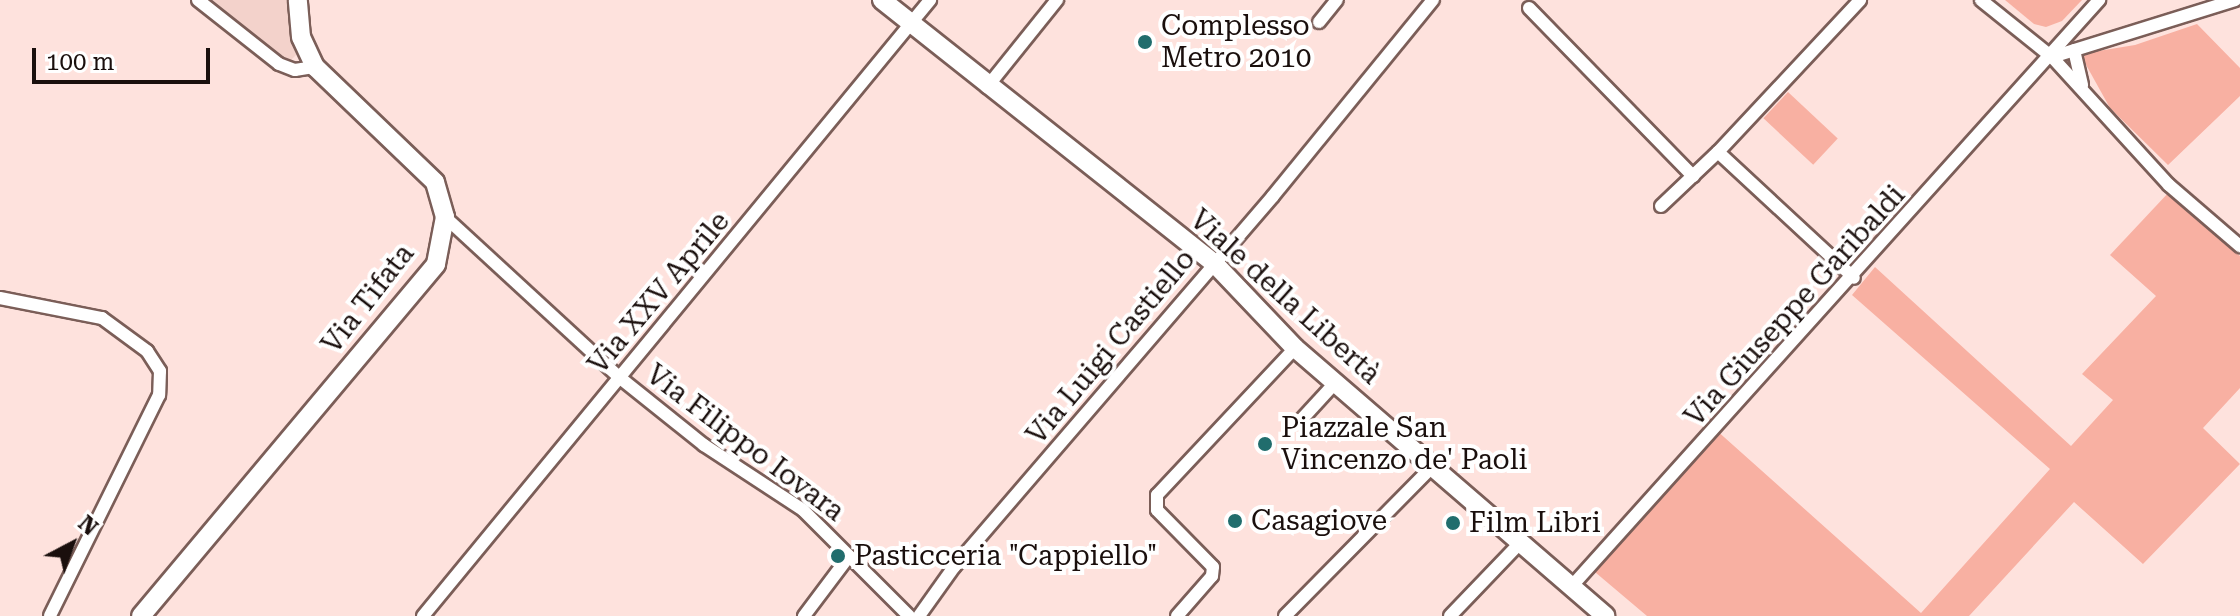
<!DOCTYPE html>
<html>
<head>
<meta charset="utf-8">
<style>
	body { margin:0 }
	#map { position:relative; width:2240px; height:616px; overflow:hidden; background:#fee2dd; font-family:"Roboto Serif",serif }
	div>[style] { position:absolute }
	.built>* { inset:0; background:#f3d2cb }
	.green>* { inset:0; background:#f8b0a2; transform-origin:0 0 }
	.roads { filter:drop-shadow(2px 0 #7b5e58) drop-shadow(-2px 0 #7b5e58) drop-shadow(0 2px #7b5e58) drop-shadow(0 -2px #7b5e58) }
	.street>* { height:12px; margin:-6px; padding:0 6px; transform-origin:6px; border-radius:6px; background:#fff }
	.secondary>* { height:18px; margin:-9px; padding:0 9px; transform-origin:9px; border-radius:9px; background:#fff }
	.dots>* { width:22px; height:22px; translate:-50% -50%; box-sizing:border-box; border:4px solid #fff; border-radius:50% }
	span { translate:-50% -50%; white-space:nowrap; text-align:center; line-height:1.15; -webkit-text-stroke:8px #fff; paint-order:stroke }
	.poi-label { font-size:28px; color:#1a0f0d }
	.left { translate:0 -50%; text-align:left }
	.street-label { font-size:28px; color:#1a0f0d }
	.north { position:absolute; left:32px; top:504px; width:80px; height:80px; -webkit-text-stroke:6px #fff; paint-order:stroke; rotate:41deg; font-size:22px; font-weight:700; line-height:32px; text-align:center; color:#1a0f0d }
	.north::after { content:''; display:block; margin:auto; width:28px; height:36px; background:#1a0f0d; clip-path:polygon(50% 0,100% 100%,50% 72%,0 100%) }
	.scale { position:absolute; left:32px; top:48px; width:178px; height:36px; box-sizing:border-box; border:4px solid #1a0f0d; border-top:0; padding-left:10px; font-size:24px; line-height:28px; white-space:nowrap; color:#1a0f0d; -webkit-text-stroke:6px #fff; paint-order:stroke }
</style>
</head>
<body>
<div id="map">
	<div class="built">
		<i style="clip-path:polygon(211px 0,287px 0,291px 37px,298px 53px,289px 62px)"></i>
	</div>
	<div class="green">
		<i style="clip-path:polygon(2005px 0,2082px 0,2062px 21px,2046px 27px,2034px 24px)"></i>
		<i style="clip-path:polygon(2197px 24px,2240px 68px,2240px 96px,2168px 165px,2110px 108px,2080px 54px,2135px 45px)"></i>
		<i style="left:1788px;top:92px;width:68px;height:36px;rotate:43deg"></i>
		<i style="clip-path:polygon(2170px 191px,2240px 256px,2240px 388px,2203px 428px,2240px 464px,2143px 564px,2074px 502px,1969px 616px,1647px 616px,1589px 567px,1715px 429px,1921px 613px,2050px 469px,1852px 295px,1875px 267px,2071px 446px,2113px 400px,2082px 374px,2156px 296px,2110px 255px)"></i>
	</div>
	<div class="roads">
		<div class="street">
			<i style="left:198px;top:0;width:103px;rotate:38.3deg"></i>
			<i style="left:279px;top:64px;width:17px;rotate:21deg"></i>
			<i style="left:295px;top:70px;width:20px;rotate:-9deg"></i>
			<i style="left:1981px;top:0;width:91px;rotate:38.8deg"></i>
			<i style="left:2052px;top:57px;width:173px;rotate:47.6deg"></i>
			<i style="left:2169px;top:185px;width:94px;rotate:40.7deg"></i>
			<i style="left:1529px;top:8px;width:235px;rotate:45.7deg"></i>
			<i style="left:1319px;top:22px;width:28px;rotate:-51deg"></i>
			<i style="left:2074px;top:50px;width:36px;rotate:77deg"></i>
			<i style="left:2052px;top:57px;width:192px;rotate:-17.3deg"></i>
			<i style="left:987px;top:87px;width:112px;rotate:-51.2deg"></i>
			<i style="left:1718px;top:152px;width:208px;rotate:-46.9deg"></i>
			<i style="left:1661px;top:206px;width:79px;rotate:-43.5deg"></i>
			<i style="left:1718px;top:152px;width:185px;rotate:42.8deg"></i>
			<i style="left:445px;top:217px;width:236px;rotate:42.6deg"></i>
			<i style="left:619px;top:377px;width:109px;rotate:38.7deg"></i>
			<i style="left:704px;top:445px;width:118px;rotate:33.3deg"></i>
			<i style="left:803px;top:510px;width:150px;rotate:45deg"></i>
			<i style="left:0;top:298px;width:104px;rotate:11.1deg"></i>
			<i style="left:102px;top:318px;width:56px;rotate:36.3deg"></i>
			<i style="left:147px;top:351px;width:24px;rotate:57deg"></i>
			<i style="left:160px;top:371px;width:24px;rotate:92deg"></i>
			<i style="left:159px;top:395px;width:246px;rotate:116.3deg"></i>
			<i style="left:1302px;top:419px;width:49px;rotate:-47.5deg"></i>
			<i style="left:1571px;top:587px;width:790px;rotate:-48.03deg"></i>
			<i style="left:423px;top:616px;width:798px;rotate:-50.54deg"></i>
			<i style="left:804px;top:616px;width:75px;rotate:-53.1deg"></i>
			<i style="left:919px;top:616px;width:60px;rotate:-54.5deg"></i>
			<i style="left:954px;top:567px;width:489px;rotate:-49.3deg"></i>
			<i style="left:1273px;top:196px;width:253px;rotate:-50.8deg"></i>
			<i style="left:1177px;top:616px;width:53px;rotate:-48.8deg"></i>
			<i style="left:1212px;top:576px;width:9px;rotate:-84deg"></i>
			<i style="left:1213px;top:567px;width:80px;rotate:-134.5deg"></i>
			<i style="left:1157px;top:510px;width:15px;rotate:-90deg"></i>
			<i style="left:1157px;top:495px;width:202px;rotate:-46.8deg"></i>
			<i style="left:1285px;top:616px;width:211px;rotate:-45.4deg"></i>
			<i style="left:1450px;top:616px;width:103px;rotate:-46.2deg"></i>
		</div>
		<div class="secondary">
			<i style="left:882px;top:0;width:424px;rotate:38.4deg"></i>
			<i style="left:1214px;top:263px;width:117px;rotate:46.4deg"></i>
			<i style="left:1295px;top:348px;width:410px;rotate:40.8deg"></i>
			<i style="left:141px;top:616px;width:459px;rotate:-50deg"></i>
			<i style="left:436px;top:264px;width:48px;rotate:-79.2deg"></i>
			<i style="left:445px;top:217px;width:36px;rotate:-106deg"></i>
			<i style="left:435px;top:182px;width:166px;rotate:-136.2deg"></i>
			<i style="left:315px;top:67px;width:33px;rotate:-115deg"></i>
			<i style="left:301px;top:37px;width:37px;rotate:-95deg"></i>
		</div>
	</div>
	<div class="dots">
		<i style="left:1145px;top:42px;background:#216d6d"></i>
		<i style="left:1265px;top:444px;background:#216d6d"></i>
		<i style="left:1235px;top:521px;background:#216d6d"></i>
		<i style="left:1453px;top:523px;background:#216d6d"></i>
		<i style="left:838px;top:556px;background:#216d6d"></i>
	</div>
	<div class="poi-label">
		<span class="left" style="left:1161px;top:42px">Complesso<br>Metro 2010</span>
		<span class="left" style="left:1281px;top:444px">Piazzale San<br>Vincenzo de' Paoli</span>
		<span class="left" style="left:1251px;top:521px">Casagiove</span>
		<span class="left" style="left:1469px;top:523px">Film Libri</span>
		<span class="left" style="left:854px;top:556px">Pasticceria "Cappiello"</span>
	</div>
	<div class="street-label">
		<span style="left:659px;top:293px;rotate:-50deg">Via XXV Aprile</span>
		<span style="left:1285px;top:297px;rotate:42deg">Viale della Libertà</span>
		<span style="left:368px;top:299px;rotate:-52deg">Via Tifata</span>
		<span style="left:1795px;top:306px;rotate:-48deg">Via Giuseppe Garibaldi</span>
		<span style="left:1111px;top:347px;rotate:-50deg">Via Luigi Castiello</span>
		<span style="left:745px;top:443px;rotate:37deg">Via Filippo Iovara</span>
	</div>
	<div class="north">N</div>
	<div class="scale">100 m</div>
</div>
</body>
</html>
